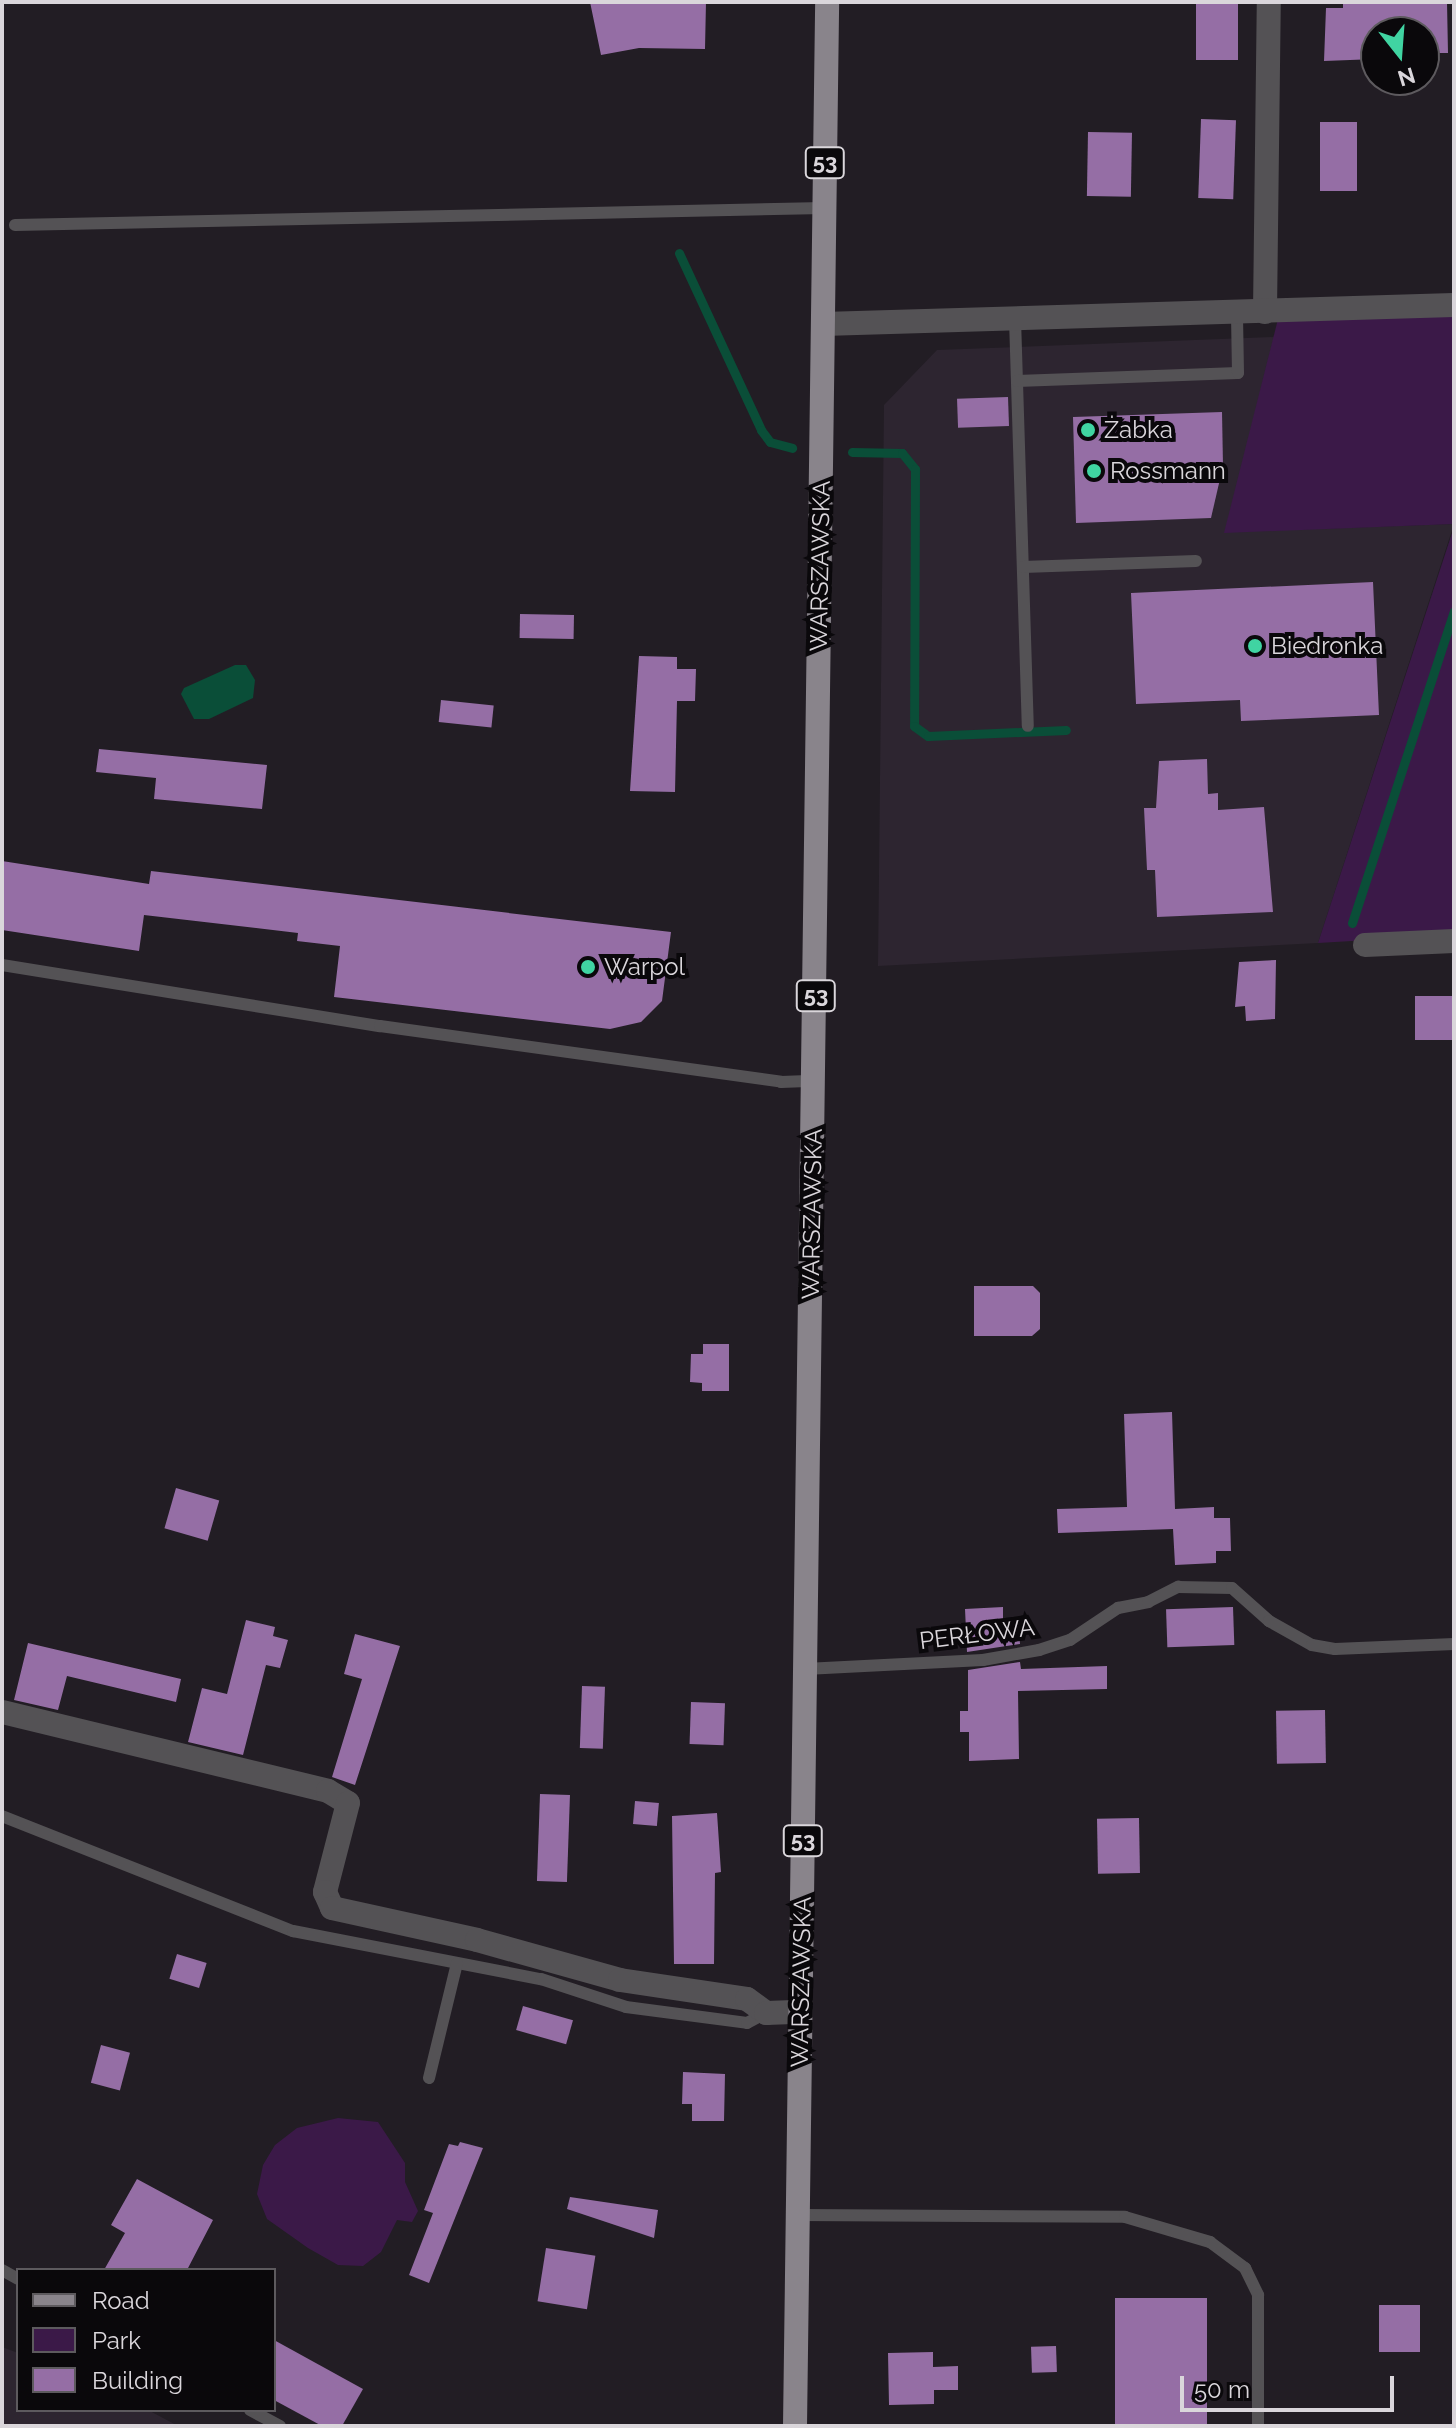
<!DOCTYPE html>
<html>
<head>
<meta charset="utf-8">
<style>
	body { margin:0 }
	#map { position:relative; width:1456px; height:2428px; overflow:hidden; background:#221d24; font-family:Raleway,sans-serif }
	div>[style] { position:absolute }
	.built>* { inset:0; background:#2d2530 }
	.green>* { inset:0; background:#3b1948 }
	.water>* { inset:0; background:#0a4e38 }
	.stream>* { height:9px; margin:-4.5px; padding:0 4.5px; transform-origin:4.5px; border-radius:4.5px; background:#0a4e38 }
	.building>* { inset:0; background:#956ea5; transform-origin:0 0 }
	.lane>* { height:12px; margin:-6px; padding:0 6px; transform-origin:6px; border-radius:6px; background:#545255 }
	.street>* { height:24px; margin:-12px; padding:0 12px; transform-origin:12px; border-radius:12px; background:#545255 }
	.primary>* { height:24px; margin:-12px; padding:0 12px; transform-origin:12px; border-radius:12px; background:#89848b }
	.dots>* { width:22px; height:22px; translate:-50% -50%; box-sizing:border-box; border:4px solid #0a080b; border-radius:50% }
	span { translate:-50% -50%; white-space:nowrap; text-align:center; line-height:1.15; -webkit-text-stroke:8px #0a080b; paint-order:stroke }
	.shield-label span { padding:2px 6px; background:#0a080b; border:2px solid; border-radius:6px; -webkit-text-stroke-width:0 }
	.shield-label { font-size:22px; color:#dad6db; font-weight:700 }
	.poi-label { font-size:24px; color:#dad6db }
	.left { translate:0 -50%; text-align:left }
	.street-label { font-size:24px; color:#dad6db }
	.frame { position:absolute; inset:0; border:4px solid #dad6db; pointer-events:none }
	.legend { position:absolute; left:16px; top:2268px; width:260px; height:144px; box-sizing:border-box; background:#0a080b; border:2px solid #5d5a5e; margin:0; padding:10px 14px; list-style:none; font-size:24px; color:#dad6db }
	.legend li { display:flex; align-items:center; gap:16px; height:40px }
	.legend b { width:40px; border:2px solid #5d5a5e }
	.north { position:absolute; left:1360px; top:16px; width:80px; height:80px; box-sizing:border-box; background:#0a080b; border:2px solid #5d5a5e; border-radius:50%; rotate:163deg; font-size:22px; font-weight:700; line-height:32px; text-align:center; color:#dad6db }
	.north::after { content:''; display:block; margin:auto; width:28px; height:36px; background:#40d4a2; clip-path:polygon(50% 0,100% 100%,50% 72%,0 100%) }
	.scale { position:absolute; left:1180px; top:2376px; width:214px; height:36px; box-sizing:border-box; border:4px solid #dad6db; border-top:0; padding-left:10px; font-size:24px; line-height:28px; white-space:nowrap; color:#dad6db; -webkit-text-stroke:6px #0a080b; paint-order:stroke }
</style>
</head>
<body>
<div id="map">
	<div class="built">
		<i style="clip-path:polygon(1274px 337px,1225px 532px,1454px 524px,1318px 943px,878px 966px,884px 405px,937px 350px)"></i>
		<i style="clip-path:polygon(2px 2347px,18px 2353px,18px 2410px,148px 2410px,178px 2426px,2px 2426px)"></i>
	</div>
	<div class="green">
		<i style="clip-path:polygon(1454px 312px,1454px 524px,1224px 533px,1278px 319px)"></i>
		<i style="clip-path:polygon(1454px 527px,1454px 935px,1318px 943px)"></i>
		<i style="clip-path:polygon(338px 2118px,378px 2122px,405px 2163px,405px 2182px,418px 2211px,412px 2222px,397px 2220px,381px 2252px,363px 2266px,338px 2265px,308px 2248px,267px 2219px,257px 2194px,263px 2165px,275px 2145px,297px 2128px)"></i>
	</div>
	<div class="water">
		<i style="clip-path:polygon(235px 665px,246px 665px,255px 680px,253px 698px,209px 719px,194px 719px,181px 694px,184px 688px)"></i>
	</div>
	<div class="stream">
		<i style="left:679px;top:253px;width:195px;rotate:65.1deg"></i>
		<i style="left:761px;top:430px;width:15px;rotate:53deg"></i>
		<i style="left:770px;top:442px;width:23px;rotate:15deg"></i>
		<i style="left:852px;top:452px;width:50px;rotate:1.1deg"></i>
		<i style="left:902px;top:453px;width:21px;rotate:51deg"></i>
		<i style="left:915px;top:469px;width:257px;rotate:90.2deg"></i>
		<i style="left:914px;top:726px;width:17px;rotate:36deg"></i>
		<i style="left:928px;top:736px;width:138px;rotate:-2.5deg"></i>
		<i style="left:1352px;top:923px;width:328px;rotate:-71.9deg"></i>
	</div>
	<div class="building">
		<i style="clip-path:polygon(590px 2px,706px 2px,705px 49px,639px 48px,601px 55px)"></i>
		<i style="left:1196px;top:2px;width:42px;height:58px"></i>
		<i style="clip-path:polygon(1343px 2px,1447px 2px,1448px 53px,1424px 53px,1424px 32px,1376px 32px,1376px 59px,1324px 61px,1326px 8px,1343px 8px)"></i>
		<i style="left:1201px;top:119px;width:35px;height:79px;rotate:2deg"></i>
		<i style="left:1320px;top:122px;width:37px;height:69px"></i>
		<i style="left:1088px;top:132px;width:44px;height:64px;rotate:1deg"></i>
		<i style="left:1008px;top:397px;width:29px;height:51px;rotate:88deg"></i>
		<i style="clip-path:polygon(1222px 412px,1223px 466px,1211px 518px,1076px 523px,1073px 417px)"></i>
		<i style="clip-path:polygon(1373px 582px,1379px 715px,1241px 721px,1240px 700px,1136px 704px,1131px 593px)"></i>
		<i style="left:520px;top:614px;width:54px;height:24px;rotate:1deg"></i>
		<i style="clip-path:polygon(639px 656px,677px 657px,677px 669px,696px 669px,695px 701px,677px 701px,675px 792px,630px 791px)"></i>
		<i style="left:441px;top:700px;width:53px;height:22px;rotate:6deg"></i>
		<i style="clip-path:polygon(99px 749px,267px 765px,262px 809px,154px 799px,156px 778px,96px 772px)"></i>
		<i style="clip-path:polygon(1207px 759px,1208px 794px,1218px 793px,1218px 810px,1264px 807px,1273px 912px,1157px 917px,1155px 870px,1147px 870px,1144px 808px,1156px 808px,1159px 761px)"></i>
		<i style="clip-path:polygon(2px 861px,149px 884px,151px 871px,671px 932px,662px 1001px,641px 1022px,610px 1029px,334px 997px,340px 946px,297px 941px,298px 933px,144px 915px,139px 951px,2px 930px)"></i>
		<i style="clip-path:polygon(1276px 960px,1275px 1019px,1246px 1021px,1245px 1006px,1235px 1007px,1239px 962px)"></i>
		<i style="left:1454px;top:996px;width:44px;height:39px;rotate:90deg"></i>
		<i style="clip-path:polygon(974px 1286px,1033px 1286px,1040px 1293px,1040px 1329px,1032px 1336px,974px 1336px)"></i>
		<i style="clip-path:polygon(703px 1344px,729px 1344px,729px 1391px,702px 1391px,702px 1383px,690px 1382px,691px 1354px,703px 1354px)"></i>
		<i style="clip-path:polygon(1172px 1412px,1175px 1509px,1214px 1507px,1214px 1518px,1230px 1518px,1231px 1551px,1216px 1551px,1216px 1563px,1175px 1565px,1173px 1529px,1058px 1533px,1057px 1509px,1127px 1507px,1124px 1414px)"></i>
		<i style="left:176px;top:1488px;width:45px;height:42px;rotate:16deg"></i>
		<i style="clip-path:polygon(1003px 1607px,1003px 1620px,1018px 1619px,1020px 1644px,967px 1652px,965px 1609px)"></i>
		<i style="left:1233px;top:1607px;width:38px;height:67px;rotate:88deg"></i>
		<i style="clip-path:polygon(246px 1620px,275px 1627px,273px 1636px,288px 1640px,280px 1668px,266px 1665px,243px 1755px,188px 1742px,202px 1688px,227px 1694px)"></i>
		<i style="clip-path:polygon(355px 1634px,400px 1646px,355px 1785px,332px 1777px,362px 1679px,344px 1674px)"></i>
		<i style="clip-path:polygon(28px 1643px,181px 1679px,176px 1702px,67px 1676px,58px 1710px,14px 1700px)"></i>
		<i style="clip-path:polygon(1020px 1662px,1021px 1669px,1107px 1666px,1107px 1689px,1018px 1691px,1019px 1759px,969px 1761px,969px 1732px,960px 1732px,960px 1711px,968px 1711px,968px 1670px)"></i>
		<i style="left:582px;top:1686px;width:23px;height:62px;rotate:2deg"></i>
		<i style="left:691px;top:1702px;width:34px;height:42px;rotate:2deg"></i>
		<i style="left:1325px;top:1710px;width:53px;height:49px;rotate:89deg"></i>
		<i style="left:540px;top:1794px;width:30px;height:87px;rotate:2deg"></i>
		<i style="left:635px;top:1801px;width:24px;height:23px;rotate:5deg"></i>
		<i style="clip-path:polygon(717px 1813px,721px 1872px,715px 1873px,714px 1964px,674px 1964px,672px 1816px)"></i>
		<i style="left:1139px;top:1818px;width:55px;height:42px;rotate:89deg"></i>
		<i style="left:177px;top:1954px;width:31px;height:26px;rotate:17deg"></i>
		<i style="left:523px;top:2006px;width:52px;height:25px;rotate:16deg"></i>
		<i style="left:101px;top:2045px;width:30px;height:39px;rotate:15deg"></i>
		<i style="clip-path:polygon(683px 2072px,725px 2074px,724px 2121px,692px 2121px,692px 2104px,682px 2104px)"></i>
		<i style="clip-path:polygon(460px 2142px,483px 2148px,429px 2283px,409px 2275px,433px 2213px,424px 2210px,449px 2144px,458px 2146px)"></i>
		<i style="clip-path:polygon(137px 2179px,213px 2220px,187px 2270px,104px 2270px,125px 2233px,111px 2225px)"></i>
		<i style="clip-path:polygon(570px 2197px,658px 2210px,654px 2238px,567px 2209px)"></i>
		<i style="left:546px;top:2248px;width:50px;height:54px;rotate:9deg"></i>
		<i style="left:1207px;top:2298px;width:128px;height:92px;rotate:90deg"></i>
		<i style="left:1379px;top:2305px;width:41px;height:47px"></i>
		<i style="clip-path:polygon(274px 2340px,363px 2389px,342px 2426px,322px 2426px,274px 2400px)"></i>
		<i style="left:1056px;top:2346px;width:26px;height:25px;rotate:88deg"></i>
		<i style="clip-path:polygon(933px 2352px,933px 2367px,958px 2366px,958px 2390px,934px 2390px,934px 2404px,889px 2405px,888px 2353px)"></i>
	</div>
	<div class="lane">
		<i style="left:15px;top:225px;width:809px;rotate:-1.2deg"></i>
		<i style="left:1015px;top:319px;width:407px;rotate:88.2deg"></i>
		<i style="left:1017px;top:381px;width:221px;rotate:-2.1deg"></i>
		<i style="left:1238px;top:373px;width:60px;rotate:-91deg"></i>
		<i style="left:1023px;top:567px;width:173px;rotate:-2deg"></i>
		<i style="left:2px;top:965px;width:383px;rotate:9.2deg"></i>
		<i style="left:380px;top:1026px;width:405px;rotate:7.9deg"></i>
		<i style="left:781px;top:1082px;width:33px;rotate:-2deg"></i>
		<i style="left:805px;top:1669px;width:178px;rotate:-2.9deg"></i>
		<i style="left:983px;top:1660px;width:57px;rotate:-10.1deg"></i>
		<i style="left:1039px;top:1650px;width:33px;rotate:-18deg"></i>
		<i style="left:1070px;top:1640px;width:58px;rotate:-33.7deg"></i>
		<i style="left:1118px;top:1608px;width:31px;rotate:-11deg"></i>
		<i style="left:1148px;top:1602px;width:34px;rotate:-27deg"></i>
		<i style="left:1178px;top:1587px;width:54px;rotate:1.1deg"></i>
		<i style="left:1232px;top:1588px;width:50px;rotate:41.7deg"></i>
		<i style="left:1269px;top:1621px;width:49px;rotate:29.2deg"></i>
		<i style="left:1312px;top:1645px;width:23px;rotate:10deg"></i>
		<i style="left:1335px;top:1649px;width:119px;rotate:-2.4deg"></i>
		<i style="left:2px;top:1816px;width:313px;rotate:21.6deg"></i>
		<i style="left:293px;top:1931px;width:253px;rotate:11deg"></i>
		<i style="left:541px;top:1979px;width:89px;rotate:18.2deg"></i>
		<i style="left:626px;top:2007px;width:122px;rotate:7.5deg"></i>
		<i style="left:747px;top:2023px;width:21px;rotate:-28deg"></i>
		<i style="left:429px;top:2078px;width:118px;rotate:-76.3deg"></i>
		<i style="left:797px;top:2215px;width:328px;rotate:0.3deg"></i>
		<i style="left:1125px;top:2217px;width:89px;rotate:16.4deg"></i>
		<i style="left:1210px;top:2242px;width:44px;rotate:36.6deg"></i>
		<i style="left:1245px;top:2268px;width:30px;rotate:64deg"></i>
		<i style="left:1258px;top:2295px;width:131px;rotate:90deg"></i>
		<i style="left:2px;top:2270px;width:18px;rotate:29deg"></i>
		<i style="left:250px;top:2410px;width:34px;rotate:28deg"></i>
	</div>
	<div class="street">
		<i style="left:1265px;top:312px;width:310px;rotate:-89.3deg"></i>
		<i style="left:823px;top:324px;width:631px;rotate:-1.72deg"></i>
		<i style="left:1365px;top:945px;width:89px;rotate:-2.6deg"></i>
		<i style="left:2px;top:1712px;width:335px;rotate:13.6deg"></i>
		<i style="left:328px;top:1791px;width:23px;rotate:31deg"></i>
		<i style="left:348px;top:1803px;width:92px;rotate:104.5deg"></i>
		<i style="left:325px;top:1892px;width:17px;rotate:66deg"></i>
		<i style="left:332px;top:1908px;width:148px;rotate:12.4deg"></i>
		<i style="left:477px;top:1940px;width:148px;rotate:15.6deg"></i>
		<i style="left:620px;top:1980px;width:128px;rotate:8.5deg"></i>
		<i style="left:747px;top:1999px;width:24px;rotate:36deg"></i>
		<i style="left:766px;top:2013px;width:34px;rotate:-2deg"></i>
	</div>
	<div class="primary">
		<i style="left:795px;top:2426px;width:2424px;rotate:-89.24deg"></i>
	</div>
	<div class="dots">
		<i style="left:1088px;top:430px;background:#40d4a2"></i>
		<i style="left:1094px;top:471px;background:#40d4a2"></i>
		<i style="left:1255px;top:646px;background:#40d4a2"></i>
		<i style="left:588px;top:967px;background:#40d4a2"></i>
	</div>
	<div class="shield-label">
		<span style="left:825px;top:163px">53</span>
		<span style="left:816px;top:996px">53</span>
		<span style="left:803px;top:1841px">53</span>
	</div>
	<div class="poi-label">
		<span class="left" style="left:1104px;top:430px">Żabka</span>
		<span class="left" style="left:1110px;top:471px">Rossmann</span>
		<span class="left" style="left:1271px;top:646px">Biedronka</span>
		<span class="left" style="left:604px;top:967px">Warpol</span>
	</div>
	<div class="street-label">
		<span style="left:820px;top:566px;rotate:-89deg">WARSZAWSKA</span>
		<span style="left:812px;top:1214px;rotate:-89deg">WARSZAWSKA</span>
		<span style="left:977px;top:1634px;rotate:-7deg">PERŁOWA</span>
		<span style="left:801px;top:1982px;rotate:-89deg">WARSZAWSKA</span>
	</div>
	<div class="frame"></div>
	<ul class="legend">
	<li><b style="height:10px;background:#89848b"></b>Road</li>
	<li><b style="height:22px;background:#3b1948"></b>Park</li>
	<li><b style="height:22px;background:#956ea5"></b>Building</li>
	</ul>
	<div class="north">N</div>
	<div class="scale">50 m</div>
</div>
</body>
</html>
